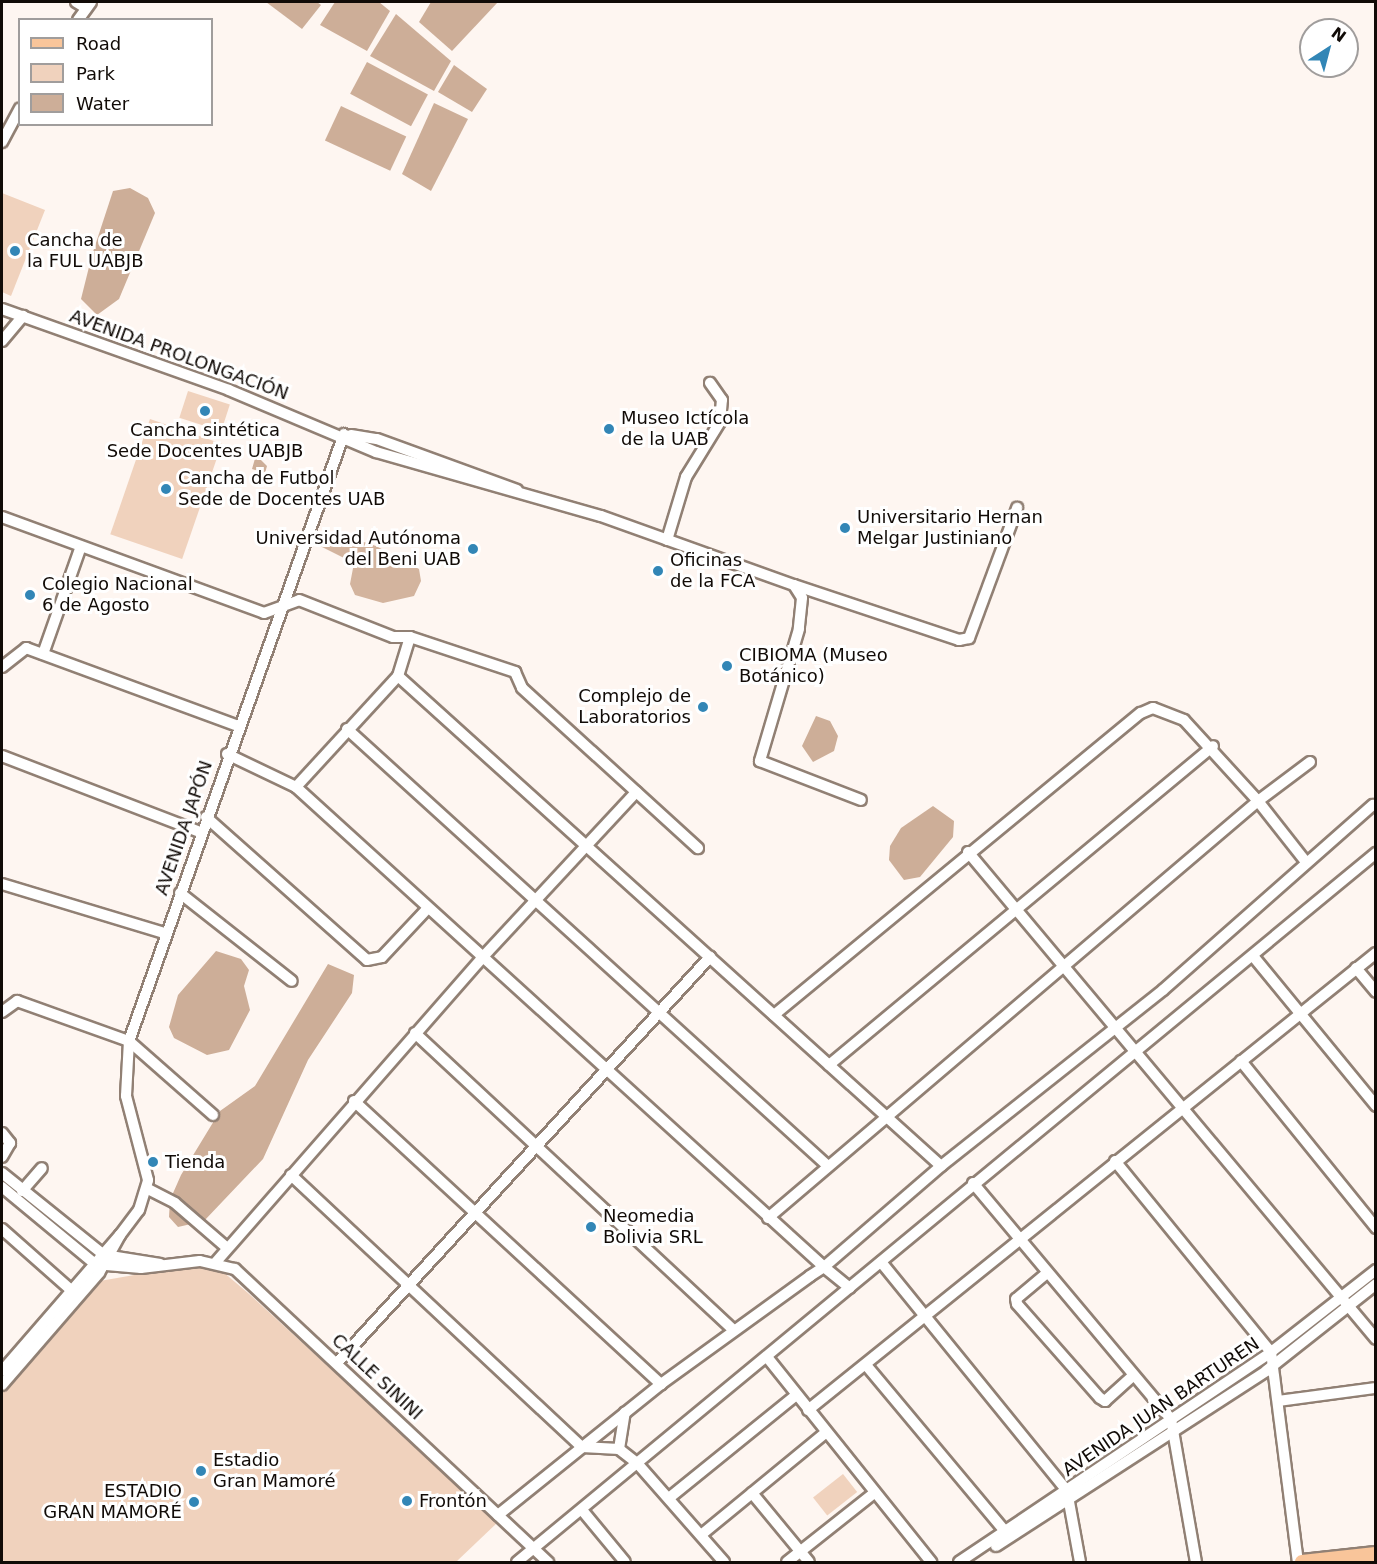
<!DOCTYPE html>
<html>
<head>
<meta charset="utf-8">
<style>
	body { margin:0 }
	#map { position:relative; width:1377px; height:1564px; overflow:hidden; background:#fef6f1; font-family:"DejaVu Sans",sans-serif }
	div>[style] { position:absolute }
	.green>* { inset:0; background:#f0d2bd; transform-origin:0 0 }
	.forest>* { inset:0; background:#d3b49e }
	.water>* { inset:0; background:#cdae98; transform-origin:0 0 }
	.roads { filter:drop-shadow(2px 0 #918074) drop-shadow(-2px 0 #918074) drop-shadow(0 2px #918074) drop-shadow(0 -2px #918074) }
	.minor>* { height:10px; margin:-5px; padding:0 5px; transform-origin:5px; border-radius:5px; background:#fff }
	.major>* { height:14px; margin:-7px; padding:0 7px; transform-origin:7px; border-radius:7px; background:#f9c59a }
	.dots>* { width:16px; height:16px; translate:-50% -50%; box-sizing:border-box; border:3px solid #fff; border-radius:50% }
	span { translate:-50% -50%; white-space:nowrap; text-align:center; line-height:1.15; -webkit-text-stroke:6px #fff; paint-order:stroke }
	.poi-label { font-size:18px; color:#110b07 }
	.left { translate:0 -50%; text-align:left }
	.right { translate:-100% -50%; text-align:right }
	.street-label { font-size:18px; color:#110b07 }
	.frame { position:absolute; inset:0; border:3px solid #110b07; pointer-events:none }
	.legend { position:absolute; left:18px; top:18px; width:195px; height:108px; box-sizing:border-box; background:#fff; border:2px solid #a09d9c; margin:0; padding:8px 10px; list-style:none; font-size:18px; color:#110b07 }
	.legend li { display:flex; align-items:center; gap:12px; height:30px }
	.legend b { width:30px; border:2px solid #a09d9c }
	.north { position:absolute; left:1299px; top:18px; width:60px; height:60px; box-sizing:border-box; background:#fff; border:2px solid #a09d9c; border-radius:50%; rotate:36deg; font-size:16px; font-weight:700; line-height:24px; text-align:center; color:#110b07 }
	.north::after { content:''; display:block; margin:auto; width:21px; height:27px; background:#3286b6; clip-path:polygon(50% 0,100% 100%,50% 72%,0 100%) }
</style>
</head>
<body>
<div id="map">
	<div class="green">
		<i style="clip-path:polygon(2px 193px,45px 210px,11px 296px,2px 292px)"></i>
		<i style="left:188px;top:391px;width:44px;height:28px;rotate:18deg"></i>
		<i style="left:150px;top:419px;width:76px;height:122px;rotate:19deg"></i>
		<i style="clip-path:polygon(192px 1265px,222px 1271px,248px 1293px,498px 1522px,456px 1562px,2px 1562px,2px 1392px,94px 1282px)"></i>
		<i style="left:843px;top:1474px;width:23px;height:38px;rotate:52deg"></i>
	</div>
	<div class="forest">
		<i style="clip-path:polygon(333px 532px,376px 546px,419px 569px,421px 581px,414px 596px,383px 603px,355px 595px,350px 584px,354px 563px,320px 546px,320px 537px)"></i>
	</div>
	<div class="water">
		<i style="clip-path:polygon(266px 2px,317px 2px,321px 5px,302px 29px)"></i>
		<i style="clip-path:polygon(335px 2px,379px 2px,390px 11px,367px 51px,320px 25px)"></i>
		<i style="clip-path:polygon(431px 2px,498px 2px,452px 51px,419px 22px)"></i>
		<i style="clip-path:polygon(396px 14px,451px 61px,434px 91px,370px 56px)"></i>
		<i style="left:367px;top:62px;width:69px;height:36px;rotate:28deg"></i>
		<i style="clip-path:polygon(454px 65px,487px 89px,472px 112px,438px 92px)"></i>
		<i style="clip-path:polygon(434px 103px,468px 119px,431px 191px,402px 174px)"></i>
		<i style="left:341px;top:106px;width:72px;height:38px;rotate:25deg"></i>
		<i style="clip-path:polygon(130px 188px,148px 198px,155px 213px,119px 299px,97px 315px,81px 299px,92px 255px,113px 191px)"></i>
		<i style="clip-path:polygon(256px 455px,267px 466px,262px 484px,256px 483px,259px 471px,252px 469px)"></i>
		<i style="clip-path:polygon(816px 716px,830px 721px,838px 736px,834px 751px,813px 762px,802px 746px)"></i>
		<i style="clip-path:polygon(933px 806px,954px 821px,953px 837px,920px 877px,904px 880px,889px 860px,890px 846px,901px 828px)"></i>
		<i style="clip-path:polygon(216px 951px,241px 959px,249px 970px,244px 986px,250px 1010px,229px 1050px,207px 1055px,174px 1038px,169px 1027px,178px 995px)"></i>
		<i style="clip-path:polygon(328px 964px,354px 975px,352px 993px,308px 1060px,263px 1159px,204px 1221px,178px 1227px,169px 1217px,170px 1200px,181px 1175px,220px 1111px,255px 1086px)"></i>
	</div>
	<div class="roads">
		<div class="minor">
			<i style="left:76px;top:2px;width:12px;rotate:31deg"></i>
			<i style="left:78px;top:20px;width:22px;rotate:-54deg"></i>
			<i style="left:2px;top:142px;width:38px;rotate:-62deg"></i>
			<i style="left:2px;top:309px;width:241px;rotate:19.6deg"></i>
			<i style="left:229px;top:390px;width:160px;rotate:22.9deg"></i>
			<i style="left:376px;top:452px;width:234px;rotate:15.9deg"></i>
			<i style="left:601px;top:516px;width:205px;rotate:19.7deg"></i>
			<i style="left:794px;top:585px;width:15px;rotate:58deg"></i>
			<i style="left:802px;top:598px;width:31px;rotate:96deg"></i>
			<i style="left:799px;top:629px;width:138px;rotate:106.5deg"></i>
			<i style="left:760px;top:761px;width:108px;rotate:21.1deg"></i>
			<i style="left:2px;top:341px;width:33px;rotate:-50deg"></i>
			<i style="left:351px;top:435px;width:26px;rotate:9deg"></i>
			<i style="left:377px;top:439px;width:149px;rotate:20deg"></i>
			<i style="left:2px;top:517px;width:279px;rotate:20.1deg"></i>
			<i style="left:264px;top:613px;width:37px;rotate:-20deg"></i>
			<i style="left:299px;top:600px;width:101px;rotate:21.5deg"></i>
			<i style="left:393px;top:637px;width:17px"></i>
			<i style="left:410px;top:637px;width:111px;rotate:18.4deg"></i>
			<i style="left:515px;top:672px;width:17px;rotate:66deg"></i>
			<i style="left:522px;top:688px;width:238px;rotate:42.3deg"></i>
			<i style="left:667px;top:540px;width:66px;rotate:-73.2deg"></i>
			<i style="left:686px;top:477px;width:65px;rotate:-58.3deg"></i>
			<i style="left:720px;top:422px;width:22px;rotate:-85deg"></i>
			<i style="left:722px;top:400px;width:21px;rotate:-125deg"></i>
			<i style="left:794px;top:585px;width:174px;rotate:18.4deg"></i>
			<i style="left:959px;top:640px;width:10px;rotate:-11deg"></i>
			<i style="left:969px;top:638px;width:139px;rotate:-69.7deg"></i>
			<i style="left:410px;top:637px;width:41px;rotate:107.1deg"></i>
			<i style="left:398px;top:676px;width:731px;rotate:42.06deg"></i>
			<i style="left:43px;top:654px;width:114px;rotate:-70.6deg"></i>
			<i style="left:2px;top:667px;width:31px;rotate:-38deg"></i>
			<i style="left:26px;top:648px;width:226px;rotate:20.2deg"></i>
			<i style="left:347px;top:729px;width:650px;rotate:42.26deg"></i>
			<i style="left:227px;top:754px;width:76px;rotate:25.6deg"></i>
			<i style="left:296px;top:787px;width:714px;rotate:42.27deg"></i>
			<i style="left:824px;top:1267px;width:155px;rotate:-40.8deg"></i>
			<i style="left:941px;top:1166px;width:283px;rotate:-38.4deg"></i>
			<i style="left:1163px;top:990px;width:280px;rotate:-41.4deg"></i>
			<i style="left:2px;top:756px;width:212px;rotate:21deg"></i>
			<i style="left:296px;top:787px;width:151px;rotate:-47.4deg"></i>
			<i style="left:206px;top:817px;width:215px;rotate:41.6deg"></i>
			<i style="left:367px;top:960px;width:15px;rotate:-11deg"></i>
			<i style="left:382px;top:957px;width:66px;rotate:-46.8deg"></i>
			<i style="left:968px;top:852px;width:635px;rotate:50.04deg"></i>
			<i style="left:2px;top:884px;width:169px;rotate:16.8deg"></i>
			<i style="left:180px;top:893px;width:142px;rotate:38.2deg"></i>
			<i style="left:1253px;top:956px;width:194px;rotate:50.6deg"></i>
			<i style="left:1356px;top:968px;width:31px;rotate:50deg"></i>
			<i style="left:2px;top:1012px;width:19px;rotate:-36deg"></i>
			<i style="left:17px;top:1001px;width:119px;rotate:19.7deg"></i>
			<i style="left:129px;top:1041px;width:112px;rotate:41.4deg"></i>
			<i style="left:774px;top:1015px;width:475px;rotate:-39.5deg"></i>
			<i style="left:1141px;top:713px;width:13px;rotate:-23deg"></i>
			<i style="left:1153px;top:708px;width:33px;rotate:21deg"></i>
			<i style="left:1184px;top:720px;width:110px;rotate:47.6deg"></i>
			<i style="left:1258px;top:801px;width:65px;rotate:-36.9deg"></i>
			<i style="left:415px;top:1033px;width:436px;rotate:43deg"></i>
			<i style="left:1241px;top:1061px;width:215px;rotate:51deg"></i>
			<i style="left:829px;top:1065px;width:499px;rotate:-39.7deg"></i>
			<i style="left:354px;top:1101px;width:418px;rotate:42.7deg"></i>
			<i style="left:2px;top:1133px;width:13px;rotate:51deg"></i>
			<i style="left:10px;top:1143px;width:16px;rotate:120deg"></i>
			<i style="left:1115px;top:1161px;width:247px;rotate:50.8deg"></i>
			<i style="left:1271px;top:1352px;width:212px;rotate:82.7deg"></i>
			<i style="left:2px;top:1173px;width:131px;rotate:38.8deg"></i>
			<i style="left:104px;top:1255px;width:57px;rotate:9.1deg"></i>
			<i style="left:291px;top:1175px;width:398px;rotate:43.1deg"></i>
			<i style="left:582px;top:1447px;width:37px;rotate:3deg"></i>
			<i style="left:619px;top:1449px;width:23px;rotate:38deg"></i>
			<i style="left:637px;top:1463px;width:132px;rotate:48.7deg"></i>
			<i style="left:973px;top:1183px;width:308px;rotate:50deg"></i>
			<i style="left:1171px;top:1419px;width:145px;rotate:80.1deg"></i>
			<i style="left:2px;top:1187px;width:121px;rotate:39.6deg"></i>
			<i style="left:95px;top:1264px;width:46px;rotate:5deg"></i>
			<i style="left:141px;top:1268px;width:59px;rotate:-6.8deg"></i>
			<i style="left:200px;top:1261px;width:36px;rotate:13deg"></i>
			<i style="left:235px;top:1269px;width:429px;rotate:43.1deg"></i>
			<i style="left:148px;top:1189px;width:30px;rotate:27deg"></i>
			<i style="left:175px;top:1203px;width:67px;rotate:40.8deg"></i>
			<i style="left:22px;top:1191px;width:30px;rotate:-49deg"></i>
			<i style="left:768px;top:1218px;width:643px;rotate:-40.4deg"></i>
			<i style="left:1258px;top:801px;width:78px;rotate:51.8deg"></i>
			<i style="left:2px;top:1229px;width:94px;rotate:41.5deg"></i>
			<i style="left:120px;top:1235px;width:31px;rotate:-53deg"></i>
			<i style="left:139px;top:1210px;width:31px;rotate:-73deg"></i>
			<i style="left:148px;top:1180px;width:87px;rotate:-104.7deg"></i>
			<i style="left:126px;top:1096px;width:55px;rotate:-86.9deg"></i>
			<i style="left:129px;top:1041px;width:644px;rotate:-70.5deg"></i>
			<i style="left:216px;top:1262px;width:403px;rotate:-48.8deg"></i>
			<i style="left:481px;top:959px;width:228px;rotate:-47.1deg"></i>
			<i style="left:881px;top:1262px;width:295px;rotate:50.9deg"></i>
			<i style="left:1067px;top:1491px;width:72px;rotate:79.6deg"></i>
			<i style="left:1047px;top:1273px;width:40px;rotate:140deg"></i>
			<i style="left:1016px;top:1299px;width:5px;rotate:79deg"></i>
			<i style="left:1017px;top:1304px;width:125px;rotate:48.6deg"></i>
			<i style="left:1100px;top:1398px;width:6px;rotate:31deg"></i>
			<i style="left:1105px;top:1401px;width:38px;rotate:-42deg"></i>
			<i style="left:767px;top:1357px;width:263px;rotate:51.3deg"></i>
			<i style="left:338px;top:1362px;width:550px;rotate:-47.43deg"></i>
			<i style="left:866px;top:1365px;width:217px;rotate:50.1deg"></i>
			<i style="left:2px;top:1371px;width:180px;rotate:-49.1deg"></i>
			<i style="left:120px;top:1235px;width:43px;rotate:118.9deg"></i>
			<i style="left:99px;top:1273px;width:148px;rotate:130.9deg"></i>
			<i style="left:1278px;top:1401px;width:99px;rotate:-7.6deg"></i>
			<i style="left:808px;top:1410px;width:729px;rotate:-38.82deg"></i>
			<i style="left:619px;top:1449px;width:37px;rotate:-81deg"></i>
			<i style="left:752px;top:1493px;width:89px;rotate:50.4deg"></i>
			<i style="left:669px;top:1498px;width:164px;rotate:-39deg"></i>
			<i style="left:582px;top:1510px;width:67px;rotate:50.4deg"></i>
			<i style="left:498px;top:1515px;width:209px;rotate:-38.8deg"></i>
			<i style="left:661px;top:1384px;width:184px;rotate:-35.9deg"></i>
			<i style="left:810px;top:1276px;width:17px;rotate:-33deg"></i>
			<i style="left:824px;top:1267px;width:33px;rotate:39deg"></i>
			<i style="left:701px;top:1535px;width:161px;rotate:-39.4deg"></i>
			<i style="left:996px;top:1546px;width:322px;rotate:-32.9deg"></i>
			<i style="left:1266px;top:1371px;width:140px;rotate:-38.3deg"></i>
			<i style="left:517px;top:1562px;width:1114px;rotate:-39.54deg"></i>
			<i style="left:787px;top:1562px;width:111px;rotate:-38.4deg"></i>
			<i style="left:959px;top:1562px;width:376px;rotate:-33.9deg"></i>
			<i style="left:1271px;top:1352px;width:133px;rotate:-38deg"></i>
		</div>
		<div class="major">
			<i style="left:1302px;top:1562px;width:74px;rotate:-6.2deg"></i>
		</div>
	</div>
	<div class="dots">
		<i style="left:15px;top:251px;background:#3286b6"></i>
		<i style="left:205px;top:411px;background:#3286b6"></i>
		<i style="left:609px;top:429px;background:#3286b6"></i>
		<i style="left:166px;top:489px;background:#3286b6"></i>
		<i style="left:845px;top:528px;background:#3286b6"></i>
		<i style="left:473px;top:549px;background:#3286b6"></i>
		<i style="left:658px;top:571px;background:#3286b6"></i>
		<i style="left:30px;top:595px;background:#3286b6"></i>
		<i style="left:727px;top:666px;background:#3286b6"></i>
		<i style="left:703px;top:707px;background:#3286b6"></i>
		<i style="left:153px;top:1162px;background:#3286b6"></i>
		<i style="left:591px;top:1227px;background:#3286b6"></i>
		<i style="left:201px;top:1471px;background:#3286b6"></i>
		<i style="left:407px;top:1501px;background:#3286b6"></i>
		<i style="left:194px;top:1502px;background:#3286b6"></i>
	</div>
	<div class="poi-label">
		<span class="left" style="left:27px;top:251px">Cancha de<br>la FUL UABJB</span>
		<span class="left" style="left:621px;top:429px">Museo Ictícola<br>de la UAB</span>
		<span style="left:205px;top:441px">Cancha sintética<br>Sede Docentes UABJB</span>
		<span class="left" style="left:178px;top:489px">Cancha de Futbol<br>Sede de Docentes UAB</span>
		<span class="left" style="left:857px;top:528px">Universitario Hernan<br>Melgar Justiniano</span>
		<span class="right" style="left:461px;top:549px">Universidad Autónoma<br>del Beni UAB</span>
		<span class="left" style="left:670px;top:571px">Oficinas<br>de la FCA</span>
		<span class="left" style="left:42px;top:595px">Colegio Nacional<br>6 de Agosto</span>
		<span class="left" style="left:739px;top:666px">CIBIOMA (Museo<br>Botánico)</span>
		<span class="right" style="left:691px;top:707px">Complejo de<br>Laboratorios</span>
		<span class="left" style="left:165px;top:1162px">Tienda</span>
		<span class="left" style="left:603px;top:1227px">Neomedia<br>Bolivia SRL</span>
		<span class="left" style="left:213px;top:1471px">Estadio<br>Gran Mamoré</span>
		<span class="right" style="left:182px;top:1502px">ESTADIO<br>GRAN MAMORÉ</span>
		<span class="left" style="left:419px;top:1501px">Frontón</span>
	</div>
	<div class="street-label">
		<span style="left:179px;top:355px;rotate:20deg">AVENIDA PROLONGACIÓN</span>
		<span style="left:184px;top:828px;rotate:-71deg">AVENIDA JAPÓN</span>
		<span style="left:377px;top:1377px;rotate:43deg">CALLE SININI</span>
		<span style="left:1161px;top:1407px;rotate:-34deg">AVENIDA JUAN BARTUREN</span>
	</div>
	<div class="frame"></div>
	<ul class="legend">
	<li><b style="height:8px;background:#f9c59a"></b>Road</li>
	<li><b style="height:16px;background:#f0d2bd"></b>Park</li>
	<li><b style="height:16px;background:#cdae98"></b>Water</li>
	</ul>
	<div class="north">N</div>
</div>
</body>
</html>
